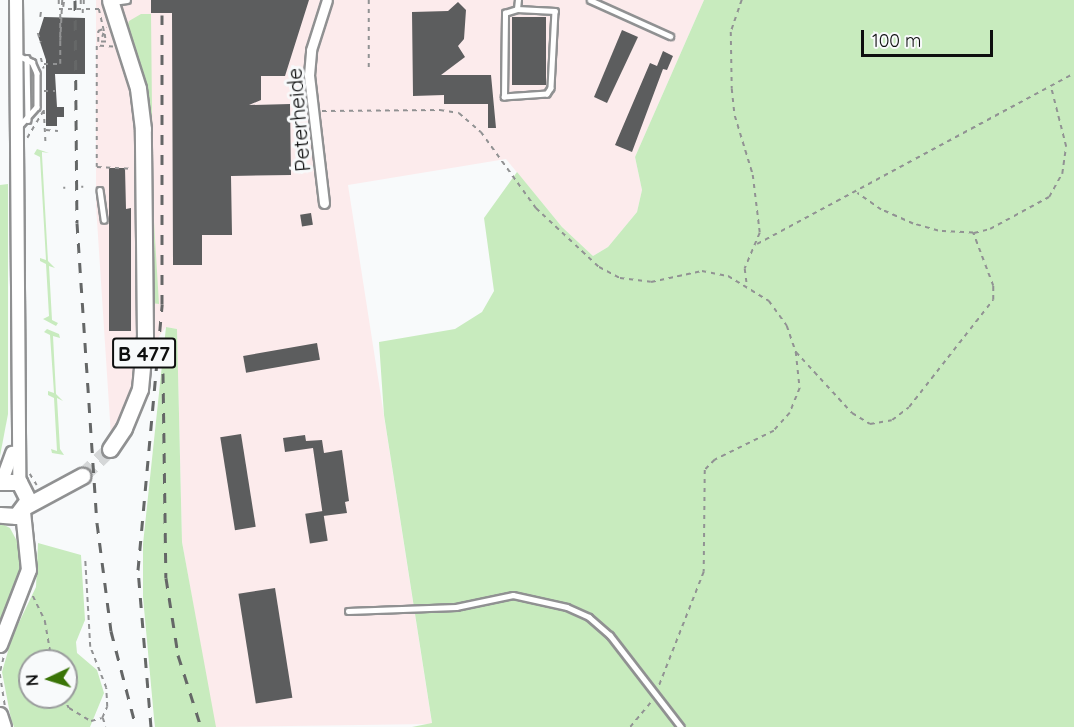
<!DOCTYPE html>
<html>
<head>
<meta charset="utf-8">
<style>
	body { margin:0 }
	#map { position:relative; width:1074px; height:727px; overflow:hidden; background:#f8fafb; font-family:Quicksand,sans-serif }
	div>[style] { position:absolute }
	.commercial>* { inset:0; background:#fcebec }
	.green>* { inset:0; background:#c8ebbe }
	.building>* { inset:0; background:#5c5d5e; transform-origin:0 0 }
	.primary-tunnel>* { height:15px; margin-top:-7.5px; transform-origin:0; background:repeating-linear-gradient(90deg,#d5d7d8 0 15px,transparent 0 23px) }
	.path>* { height:1.5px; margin-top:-0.75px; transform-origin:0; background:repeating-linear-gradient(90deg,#919293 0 4.5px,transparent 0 9px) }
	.roads { filter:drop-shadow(2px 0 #909192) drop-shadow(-2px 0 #909192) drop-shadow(0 2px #909192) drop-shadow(0 -2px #909192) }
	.service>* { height:4.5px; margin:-2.25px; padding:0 2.25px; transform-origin:2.25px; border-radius:2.25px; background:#fff }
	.minor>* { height:9px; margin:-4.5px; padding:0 4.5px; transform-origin:4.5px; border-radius:4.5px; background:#fff }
	.tertiary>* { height:12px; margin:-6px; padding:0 6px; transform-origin:6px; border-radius:6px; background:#fff }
	.secondary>* { height:14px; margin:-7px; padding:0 7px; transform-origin:7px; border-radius:7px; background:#fff }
	.primary>* { height:15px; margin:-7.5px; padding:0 7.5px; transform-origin:7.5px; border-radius:7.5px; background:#fff }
	.rail>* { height:3px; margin-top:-1.5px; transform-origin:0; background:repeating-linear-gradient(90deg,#656767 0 10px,transparent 0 20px) }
	.path-bridge>* { height:1.5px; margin-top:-0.75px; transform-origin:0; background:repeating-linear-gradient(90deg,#919293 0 4.5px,transparent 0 9px) }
	span { translate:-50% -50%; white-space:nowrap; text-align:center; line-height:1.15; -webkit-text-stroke:6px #f8fafb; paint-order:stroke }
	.shield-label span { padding:2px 4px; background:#f8fafb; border:2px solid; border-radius:4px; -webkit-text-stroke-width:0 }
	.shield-label { font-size:20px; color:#0e0f0f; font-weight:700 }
	.street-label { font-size:21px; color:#0e0f0f }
	.north { position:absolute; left:18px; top:649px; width:60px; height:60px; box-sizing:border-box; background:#f8fafb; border:2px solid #9a9c9d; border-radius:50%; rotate:266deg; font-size:16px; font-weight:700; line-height:24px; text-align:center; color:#0e0f0f }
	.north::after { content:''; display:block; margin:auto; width:21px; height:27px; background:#3a7407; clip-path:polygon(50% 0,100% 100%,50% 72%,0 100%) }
	.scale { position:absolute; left:861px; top:30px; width:132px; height:27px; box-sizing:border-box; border:3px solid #0e0f0f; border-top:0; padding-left:8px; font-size:18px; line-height:21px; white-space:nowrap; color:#0e0f0f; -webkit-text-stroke:4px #f8fafb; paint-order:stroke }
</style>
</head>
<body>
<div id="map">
	<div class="commercial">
		<i style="clip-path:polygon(96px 0,704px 0,635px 157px,642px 190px,637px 212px,608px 247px,593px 256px,562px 227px,506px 159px,348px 185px,432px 724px,215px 727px,182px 542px,177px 329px,166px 327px,135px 369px,132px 389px,111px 436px,96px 205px)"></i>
	</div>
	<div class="green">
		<i style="clip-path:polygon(704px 0,1074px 0,1074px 727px,412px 727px,432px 723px,384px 415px,379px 342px,455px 329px,482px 312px,494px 291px,484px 218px,517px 172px,562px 227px,593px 256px,608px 247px,637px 212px,642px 190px,635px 157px)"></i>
		<i style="clip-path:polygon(141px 14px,151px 14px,153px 205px,159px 304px,151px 303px,148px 102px,126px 30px,129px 21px)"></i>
		<i style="clip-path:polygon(37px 149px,49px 153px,42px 152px,42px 155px,48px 261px,55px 268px,49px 266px,52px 320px,58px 323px,56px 326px,43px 319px,49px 316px,46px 264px,40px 261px,40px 258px,46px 260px,40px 157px,34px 154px)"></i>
		<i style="clip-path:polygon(8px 184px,8px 414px,0 456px,0 185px)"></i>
		<i style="clip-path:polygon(166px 327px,177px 329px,182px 542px,216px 727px,155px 727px,154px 718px,143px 597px,143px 544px)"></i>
		<i style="clip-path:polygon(47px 329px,59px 334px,60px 338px,53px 336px,56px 394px,63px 401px,57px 398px,60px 449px,64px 455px,52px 453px,51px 449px,57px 451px,54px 398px,48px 395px,48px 391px,54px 393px,50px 335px,44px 332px)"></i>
		<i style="clip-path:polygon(0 523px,10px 528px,20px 547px,23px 567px,17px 592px,0 626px)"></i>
		<i style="clip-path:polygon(evenodd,38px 543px,81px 555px,85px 620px,76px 642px,77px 653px,97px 670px,104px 693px,90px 727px,14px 727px,11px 719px,2px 672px,12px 637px,36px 587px,38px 543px,30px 661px,66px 661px,66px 697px,30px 697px,30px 661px)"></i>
	</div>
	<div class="building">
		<i style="clip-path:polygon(151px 0,309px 0,285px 76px,261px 76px,261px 100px,249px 105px,290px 104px,291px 175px,231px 176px,232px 235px,202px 235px,202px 265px,173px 265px,172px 13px,151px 13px)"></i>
		<i style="clip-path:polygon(458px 2px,466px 10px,464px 39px,458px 46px,465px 57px,441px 75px,491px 75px,496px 128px,488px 128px,488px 104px,444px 104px,444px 95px,413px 96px,412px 12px,448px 11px)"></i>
		<i style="clip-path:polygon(44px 17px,85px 18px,85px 74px,55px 74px,57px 107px,64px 107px,64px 117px,57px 117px,57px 126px,46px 126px,46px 60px,38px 36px)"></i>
		<i style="left:512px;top:17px;width:34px;height:68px"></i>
		<i style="clip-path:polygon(622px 30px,638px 37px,607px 103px,594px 97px)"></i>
		<i style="clip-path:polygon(663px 51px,673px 56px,667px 70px,663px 69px,632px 152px,615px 145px,650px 63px,657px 66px)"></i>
		<i style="clip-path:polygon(109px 168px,125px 168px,126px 209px,131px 208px,131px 331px,109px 331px)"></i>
		<i style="left:311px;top:213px;width:12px;height:11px;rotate:81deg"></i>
		<i style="left:317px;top:343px;width:17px;height:75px;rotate:80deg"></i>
		<i style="left:241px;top:434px;width:94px;height:21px;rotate:81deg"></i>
		<i style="clip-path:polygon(305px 435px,306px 441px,322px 440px,324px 453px,342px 450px,349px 501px,345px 502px,347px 513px,323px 516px,313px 448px,285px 452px,283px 438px)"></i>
		<i style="left:323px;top:511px;width:30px;height:18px;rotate:81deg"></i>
		<i style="left:275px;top:588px;width:111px;height:37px;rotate:81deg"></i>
	</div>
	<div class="primary-tunnel">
		<i style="left:82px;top:476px;width:39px;rotate:-44deg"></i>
	</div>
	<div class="path">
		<i style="left:59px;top:0;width:8px;rotate:90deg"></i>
		<i style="left:81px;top:0;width:9px;rotate:90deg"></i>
		<i style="left:84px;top:0;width:6px;rotate:90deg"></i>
		<i style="left:369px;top:0;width:68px;rotate:90deg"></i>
		<i style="left:742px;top:0;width:34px;rotate:109deg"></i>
		<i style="left:731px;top:32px;width:57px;rotate:89deg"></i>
		<i style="left:732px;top:89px;width:27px;rotate:84deg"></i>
		<i style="left:735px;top:116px;width:62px;rotate:73deg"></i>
		<i style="left:753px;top:175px;width:58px;rotate:83.1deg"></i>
		<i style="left:760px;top:233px;width:39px;rotate:113deg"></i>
		<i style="left:745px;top:269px;width:16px;rotate:83deg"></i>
		<i style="left:63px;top:7px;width:7px;rotate:-82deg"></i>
		<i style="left:83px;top:9px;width:6px;rotate:90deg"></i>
		<i style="left:40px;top:17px;width:7px;rotate:-82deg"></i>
		<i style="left:38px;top:33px;width:10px;rotate:73deg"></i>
		<i style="left:105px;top:34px;width:8px;rotate:83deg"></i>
		<i style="left:106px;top:42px;width:8px;rotate:180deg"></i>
		<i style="left:98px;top:42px;width:11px;rotate:-90deg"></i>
		<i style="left:98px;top:31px;width:9px;rotate:-21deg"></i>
		<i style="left:102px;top:37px;width:6px;rotate:-72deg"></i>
		<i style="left:60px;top:41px;width:41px;rotate:-87.2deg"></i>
		<i style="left:113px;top:47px;width:16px;rotate:-176deg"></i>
		<i style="left:97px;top:46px;width:121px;rotate:90deg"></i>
		<i style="left:97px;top:167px;width:34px;rotate:3deg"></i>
		<i style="left:41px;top:58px;width:11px;rotate:75deg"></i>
		<i style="left:44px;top:64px;width:16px"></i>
		<i style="left:60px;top:64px;width:55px;rotate:-90deg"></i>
		<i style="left:44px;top:91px;width:11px"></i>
		<i style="left:44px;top:110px;width:35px;rotate:87deg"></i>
		<i style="left:322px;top:111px;width:118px;rotate:-0.5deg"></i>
		<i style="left:440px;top:110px;width:19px;rotate:9deg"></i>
		<i style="left:459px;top:113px;width:29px;rotate:41deg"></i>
		<i style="left:481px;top:132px;width:94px;rotate:54.1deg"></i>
		<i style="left:536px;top:208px;width:86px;rotate:43.1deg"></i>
		<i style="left:599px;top:267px;width:24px;rotate:28deg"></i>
		<i style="left:620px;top:278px;width:31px;rotate:7deg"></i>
		<i style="left:651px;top:282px;width:52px;rotate:-12.2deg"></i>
		<i style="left:702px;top:271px;width:26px;rotate:11deg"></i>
		<i style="left:728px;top:276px;width:48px;rotate:31.4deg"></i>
		<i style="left:769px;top:301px;width:31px;rotate:54deg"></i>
		<i style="left:787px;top:326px;width:28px;rotate:71deg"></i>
		<i style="left:796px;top:352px;width:36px;rotate:84deg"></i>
		<i style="left:800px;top:388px;width:27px;rotate:112deg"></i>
		<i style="left:790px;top:413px;width:24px;rotate:132deg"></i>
		<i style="left:774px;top:431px;width:66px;rotate:153.8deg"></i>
		<i style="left:715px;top:460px;width:14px;rotate:135deg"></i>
		<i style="left:705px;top:470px;width:102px;rotate:90.6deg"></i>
		<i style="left:704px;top:572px;width:123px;rotate:111.5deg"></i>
		<i style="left:46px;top:130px;width:12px;rotate:5deg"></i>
		<i style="left:27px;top:138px;width:31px;rotate:-59deg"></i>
		<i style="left:82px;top:188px;width:2px;rotate:-90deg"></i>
		<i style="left:64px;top:189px;width:2px;rotate:-90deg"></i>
		<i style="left:974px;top:233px;width:16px;rotate:-14deg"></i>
		<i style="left:990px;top:229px;width:67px;rotate:-28.5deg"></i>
		<i style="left:1049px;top:197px;width:26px;rotate:-61deg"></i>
		<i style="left:1062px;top:174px;width:27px;rotate:-82deg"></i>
		<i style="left:1066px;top:147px;width:61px;rotate:-104.3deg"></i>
		<i style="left:757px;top:244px;width:360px;rotate:-28.3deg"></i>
		<i style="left:796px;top:352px;width:83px;rotate:47.4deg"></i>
		<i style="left:852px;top:413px;width:21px;rotate:31deg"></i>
		<i style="left:870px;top:424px;width:22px;rotate:-10deg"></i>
		<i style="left:892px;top:420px;width:21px;rotate:-37deg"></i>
		<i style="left:909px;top:407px;width:136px;rotate:-51.9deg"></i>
		<i style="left:993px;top:300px;width:14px;rotate:-90deg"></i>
		<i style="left:993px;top:286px;width:57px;rotate:-110.7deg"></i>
		<i style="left:973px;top:233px;width:35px;rotate:-177deg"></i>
		<i style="left:938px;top:231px;width:26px;rotate:-164deg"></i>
		<i style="left:913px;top:224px;width:35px;rotate:-156deg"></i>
		<i style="left:881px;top:210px;width:29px;rotate:-145deg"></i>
		<i style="left:30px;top:474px;width:13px;rotate:58deg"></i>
		<i style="left:33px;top:596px;width:28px;rotate:64deg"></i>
		<i style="left:45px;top:621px;width:41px;rotate:80.1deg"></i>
		<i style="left:0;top:671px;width:16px;rotate:-76deg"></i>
		<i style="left:0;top:674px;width:32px;rotate:81deg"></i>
		<i style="left:64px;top:697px;width:12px;rotate:66deg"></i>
		<i style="left:69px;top:708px;width:26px;rotate:31deg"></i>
		<i style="left:91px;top:721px;width:11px;rotate:-15deg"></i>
		<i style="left:102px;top:718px;width:12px;rotate:-66deg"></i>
		<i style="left:107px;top:707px;width:19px;rotate:-93deg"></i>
		<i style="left:106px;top:688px;width:44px;rotate:-111.3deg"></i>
		<i style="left:90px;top:647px;width:87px;rotate:-93.3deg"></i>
		<i style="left:103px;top:718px;width:9px;rotate:72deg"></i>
		<i style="left:630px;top:727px;width:34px;rotate:-50deg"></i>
	</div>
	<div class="roads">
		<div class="service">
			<i style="left:590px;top:0;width:88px;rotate:24.2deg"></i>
			<i style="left:113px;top:2px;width:14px;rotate:-8deg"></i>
			<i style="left:517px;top:9px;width:38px;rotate:3deg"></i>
			<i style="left:555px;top:11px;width:77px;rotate:93deg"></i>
			<i style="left:551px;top:88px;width:7px;rotate:124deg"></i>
			<i style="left:547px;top:94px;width:43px;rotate:176deg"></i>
			<i style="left:504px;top:97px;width:84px;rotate:-89.3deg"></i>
			<i style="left:505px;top:13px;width:13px;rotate:-18deg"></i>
			<i style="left:517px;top:9px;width:9px;rotate:-84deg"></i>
			<i style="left:17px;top:55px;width:17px;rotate:25deg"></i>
			<i style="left:32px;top:62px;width:12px;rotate:66deg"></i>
			<i style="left:37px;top:73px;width:34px;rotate:90deg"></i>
			<i style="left:37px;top:107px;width:27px;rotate:132deg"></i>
			<i style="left:27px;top:58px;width:62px;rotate:89.1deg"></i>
			<i style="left:100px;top:190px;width:30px;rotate:82deg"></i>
			<i style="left:348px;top:611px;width:108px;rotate:-2.1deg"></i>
			<i style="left:456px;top:607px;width:58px;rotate:-11.9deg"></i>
			<i style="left:513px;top:595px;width:55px;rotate:12.5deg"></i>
			<i style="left:567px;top:607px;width:24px;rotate:24deg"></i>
			<i style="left:589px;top:617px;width:28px;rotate:41deg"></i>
			<i style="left:610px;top:635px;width:116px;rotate:52.3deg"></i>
		</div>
		<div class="minor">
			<i style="left:324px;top:203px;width:129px;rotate:-96.7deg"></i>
			<i style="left:309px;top:75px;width:25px;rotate:-85deg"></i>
			<i style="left:311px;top:50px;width:52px;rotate:-72.3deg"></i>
		</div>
		<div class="tertiary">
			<i style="left:16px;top:0;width:482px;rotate:89.6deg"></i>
			<i style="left:2px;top:481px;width:30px;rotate:-70deg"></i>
		</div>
		<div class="secondary">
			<i style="left:0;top:645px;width:80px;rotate:-68.9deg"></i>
			<i style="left:29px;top:570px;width:58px;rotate:-95.9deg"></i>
			<i style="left:0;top:715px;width:13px;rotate:72deg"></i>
		</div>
		<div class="primary">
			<i style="left:110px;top:449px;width:25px;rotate:-56deg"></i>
			<i style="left:124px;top:428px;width:42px;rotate:-67.7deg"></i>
			<i style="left:140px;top:389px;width:53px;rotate:-84.6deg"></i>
			<i style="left:145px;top:336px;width:207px;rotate:-90.6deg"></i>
			<i style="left:143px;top:129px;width:41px;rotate:-97deg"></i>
			<i style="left:138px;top:88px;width:92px;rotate:-107.7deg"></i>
			<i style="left:0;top:482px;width:19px"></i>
			<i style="left:19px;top:482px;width:20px;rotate:63deg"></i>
			<i style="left:28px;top:500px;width:20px;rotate:127deg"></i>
			<i style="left:16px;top:516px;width:16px;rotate:-176deg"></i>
			<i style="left:26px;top:506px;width:64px;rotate:-28.2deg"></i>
		</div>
	</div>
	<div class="rail">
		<i style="left:75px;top:0;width:223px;rotate:89.5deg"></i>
		<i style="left:77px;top:223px;width:301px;rotate:86.2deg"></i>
		<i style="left:97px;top:523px;width:109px;rotate:82.6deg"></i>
		<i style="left:111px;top:631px;width:99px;rotate:75.4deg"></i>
		<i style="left:163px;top:373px;width:205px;rotate:89.2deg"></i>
		<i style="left:166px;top:578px;width:78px;rotate:81.1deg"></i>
		<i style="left:178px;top:655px;width:76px;rotate:72.3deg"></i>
		<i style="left:151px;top:727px;width:158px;rotate:-94.7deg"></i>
		<i style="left:138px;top:570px;width:267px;rotate:-84.8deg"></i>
		<i style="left:162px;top:304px;width:289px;rotate:-90deg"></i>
	</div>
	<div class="path-bridge">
		<i style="left:59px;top:9px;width:40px"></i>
		<i style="left:99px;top:9px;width:26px;rotate:77deg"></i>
	</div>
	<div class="shield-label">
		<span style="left:144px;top:353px">B 477</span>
	</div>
	<div class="street-label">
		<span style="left:298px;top:120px;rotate:-95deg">Peterheide</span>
	</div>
	<div class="north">N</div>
	<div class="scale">100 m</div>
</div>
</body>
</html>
